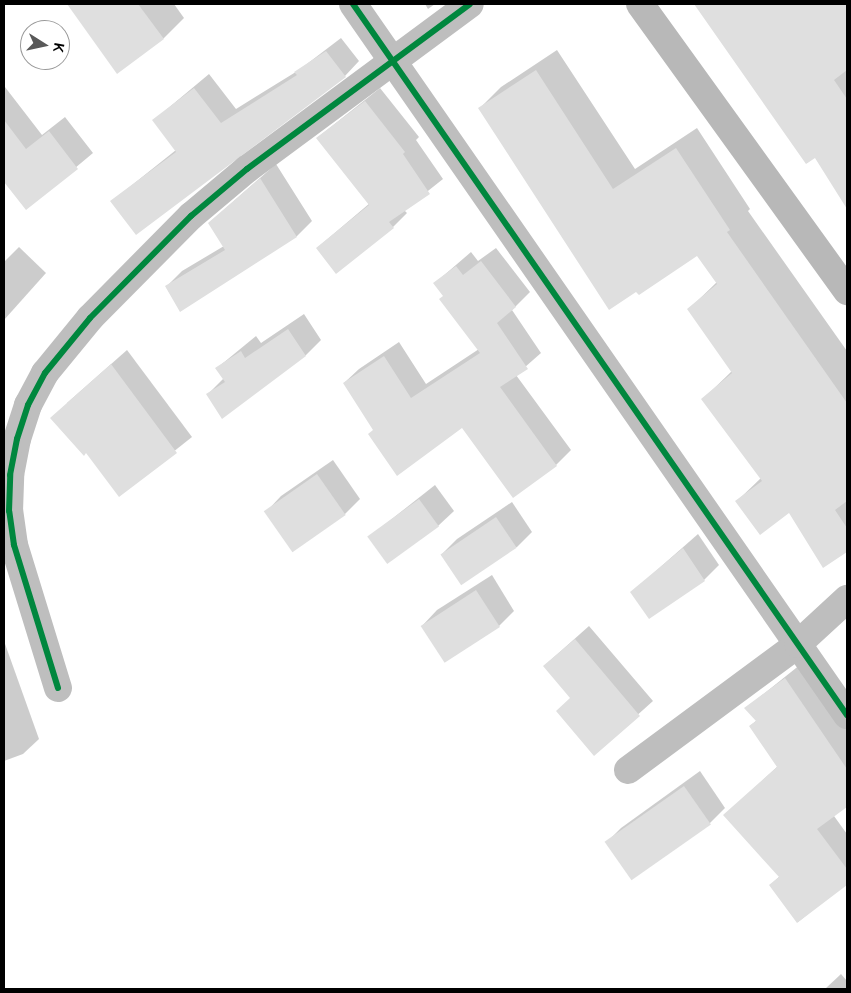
<!DOCTYPE html>
<html>
<head>
<meta charset="utf-8">
<style>
	body { margin:0 }
	#map { position:relative; width:851px; height:993px; overflow:hidden; background:#fff; font-family:Raleway,sans-serif }
	div>[style] { position:absolute }
	.shadow>* { inset:0; background:#0003 }
	.building>* { inset:0; background:#dfdfdf; transform-origin:0 0 }
	.street>* { height:28px; margin:-14px; padding:0 14px; transform-origin:14px; border-radius:14px; background:#bebebe }
	.secondary>* { height:28px; margin:-14px; padding:0 14px; transform-origin:14px; border-radius:14px; background:#b8b8b8 }
	.cycleway>* { height:6px; margin:-3px; padding:0 3px; transform-origin:3px; border-radius:3px; background:#00873e }
	span { translate:-50% -50%; white-space:nowrap; text-align:center; line-height:1.15; -webkit-text-stroke:4px #fff; paint-order:stroke }
	.frame { position:absolute; inset:0; border:5px solid #000; pointer-events:none }
	.north { position:absolute; left:20px; top:20px; width:50px; height:50px; box-sizing:border-box; background:#fff; border:1px solid #999; border-radius:50%; rotate:100deg; font-size:14px; font-weight:700; line-height:20px; text-align:center; color:#000 }
	.north::after { content:''; display:block; margin:auto; width:18px; height:22px; background:#595959; clip-path:polygon(50% 0,100% 100%,50% 72%,0 100%) }
</style>
</head>
<body>
<div id="map">
	<div class="shadow">
		<i style="clip-path:polygon(68px 4px,174px 4px,184px 18px,164px 38px,117px 72px)"></i>
		<i style="clip-path:polygon(425px 4px,435px 4px,428px 9px)"></i>
		<i style="clip-path:polygon(695px 4px,847px 4px,847px 207px,815px 157px,807px 163px)"></i>
		<i style="clip-path:polygon(341px 38px,359px 61px,345px 76px,112px 201px,176px 150px,154px 120px,209px 74px,236px 109px,299px 70px)"></i>
		<i style="clip-path:polygon(557px 50px,635px 169px,697px 128px,750px 209px,748px 211px,847px 351px,847px 550px,823px 566px,790px 511px,737px 501px,761px 478px,703px 399px,732px 371px,689px 309px,717px 282px,697px 254px,480px 108px,501px 87px)"></i>
		<i style="clip-path:polygon(5px 87px,42px 135px,65px 117px,93px 153px,26px 209px,4px 180px)"></i>
		<i style="clip-path:polygon(380px 88px,419px 137px,416px 140px,443px 179px,404px 210px,407px 213px,393px 227px,317px 248px,370px 203px,317px 138px)"></i>
		<i style="clip-path:polygon(276px 164px,312px 221px,297px 236px,180px 310px,166px 287px,182px 271px,224px 246px,209px 223px)"></i>
		<i style="clip-path:polygon(19px 247px,46px 273px,4px 320px,4px 262px)"></i>
		<i style="clip-path:polygon(496px 248px,530px 292px,512px 310px,541px 353px,516px 375px,571px 450px,556px 465px,463px 426px,374px 430px,344px 383px,359px 369px,399px 342px,426px 384px,479px 349px,435px 283px,471px 252px,478px 261px)"></i>
		<i style="clip-path:polygon(304px 314px,321px 340px,306px 355px,223px 417px,208px 394px,224px 378px,217px 368px,256px 336px,261px 343px)"></i>
		<i style="clip-path:polygon(127px 350px,192px 437px,119px 495px,86px 452px,67px 403px)"></i>
		<i style="clip-path:polygon(333px 460px,360px 499px,345px 514px,266px 512px,281px 496px)"></i>
		<i style="clip-path:polygon(435px 485px,454px 511px,438px 526px,369px 537px)"></i>
		<i style="clip-path:polygon(512px 502px,532px 532px,517px 547px,442px 554px,457px 539px)"></i>
		<i style="clip-path:polygon(698px 534px,719px 565px,704px 580px,632px 592px)"></i>
		<i style="clip-path:polygon(492px 575px,514px 611px,499px 626px,422px 626px,437px 610px)"></i>
		<i style="clip-path:polygon(589px 626px,653px 701px,594px 754px,571px 697px,544px 666px)"></i>
		<i style="clip-path:polygon(4px 641px,39px 739px,23px 754px,4px 761px)"></i>
		<i style="clip-path:polygon(801px 664px,847px 731px,847px 805px,834px 816px,847px 834px,847px 883px,798px 922px,770px 885px,780px 876px,725px 815px,778px 766px,750px 726px,757px 720px,746px 708px)"></i>
		<i style="clip-path:polygon(700px 771px,725px 808px,710px 823px,606px 843px,621px 828px)"></i>
		<i style="clip-path:polygon(841px 974px,847px 981px,847px 989px,825px 989px)"></i>
	</div>
	<div class="building">
		<i style="clip-path:polygon(67px 4px,138px 4px,164px 39px,117px 74px)"></i>
		<i style="clip-path:polygon(694px 4px,847px 4px,847px 70px,834px 80px,847px 99px,847px 209px,815px 158px,806px 164px)"></i>
		<i style="clip-path:polygon(326px 51px,346px 77px,136px 235px,110px 201px,176px 152px,152px 120px,194px 88px,221px 123px,297px 75px,294px 72px)"></i>
		<i style="clip-path:polygon(536px 70px,613px 189px,676px 148px,730px 230px,727px 232px,847px 403px,847px 501px,835px 510px,847px 528px,847px 552px,823px 568px,789px 513px,760px 535px,735px 501px,762px 481px,701px 399px,732px 373px,687px 309px,717px 284px,697px 256px,639px 295px,636px 292px,609px 310px,478px 108px)"></i>
		<i style="clip-path:polygon(365px 101px,405px 152px,403px 154px,430px 194px,389px 222px,394px 228px,336px 274px,316px 248px,369px 205px,316px 138px)"></i>
		<i style="clip-path:polygon(4px 120px,26px 149px,49px 131px,78px 169px,26px 210px,4px 182px)"></i>
		<i style="clip-path:polygon(260px 178px,297px 237px,180px 312px,165px 286px,225px 250px,208px 223px)"></i>
		<i style="clip-path:polygon(481px 261px,516px 307px,497px 323px,528px 369px,500px 387px,557px 466px,513px 498px,462px 428px,397px 476px,368px 434px,373px 430px,343px 383px,384px 356px,411px 398px,480px 353px,439px 299px,443px 296px,433px 283px,456px 266px,463px 275px)"></i>
		<i style="clip-path:polygon(288px 329px,306px 356px,222px 419px,206px 394px,225px 382px,215px 368px,241px 351px,245px 358px)"></i>
		<i style="clip-path:polygon(111px 364px,177px 453px,119px 497px,86px 453px,84px 456px,50px 418px)"></i>
		<i style="left:317px;top:474px;width:50px;height:65px;rotate:55deg"></i>
		<i style="left:419px;top:499px;width:34px;height:64px;rotate:54deg"></i>
		<i style="left:496px;top:517px;width:37px;height:67px;rotate:56deg"></i>
		<i style="clip-path:polygon(683px 548px,705px 581px,649px 619px,630px 592px)"></i>
		<i style="left:476px;top:590px;width:44px;height:66px;rotate:57deg"></i>
		<i style="clip-path:polygon(575px 639px,640px 716px,594px 756px,556px 711px,570px 698px,543px 666px)"></i>
		<i style="clip-path:polygon(785px 678px,847px 769px,847px 807px,817px 829px,847px 869px,847px 885px,797px 923px,769px 885px,779px 877px,723px 815px,777px 767px,749px 726px,756px 721px,744px 708px)"></i>
		<i style="left:684px;top:786px;width:47px;height:97px;rotate:55deg"></i>
	</div>
	<div class="street">
		<i style="left:353px;top:4px;width:866px;rotate:55.21deg"></i>
		<i style="left:58px;top:688px;width:150px;rotate:-107.1deg"></i>
		<i style="left:14px;top:545px;width:34px;rotate:-98deg"></i>
		<i style="left:9px;top:511px;width:36px;rotate:-88deg"></i>
		<i style="left:10px;top:475px;width:37px;rotate:-79deg"></i>
		<i style="left:17px;top:439px;width:36px;rotate:-72deg"></i>
		<i style="left:28px;top:405px;width:36px;rotate:-62deg"></i>
		<i style="left:45px;top:373px;width:71px;rotate:-50.7deg"></i>
		<i style="left:90px;top:318px;width:144px;rotate:-45.3deg"></i>
		<i style="left:191px;top:216px;width:73px;rotate:-40deg"></i>
		<i style="left:247px;top:169px;width:277px;rotate:-36.5deg"></i>
		<i style="left:628px;top:770px;width:212px;rotate:-36.5deg"></i>
		<i style="left:798px;top:644px;width:67px;rotate:-42.6deg"></i>
	</div>
	<div class="secondary">
		<i style="left:640px;top:4px;width:354px;rotate:54.2deg"></i>
	</div>
	<div class="cycleway">
		<i style="left:353px;top:4px;width:866px;rotate:55.21deg"></i>
		<i style="left:58px;top:688px;width:150px;rotate:-107.1deg"></i>
		<i style="left:14px;top:545px;width:34px;rotate:-98deg"></i>
		<i style="left:9px;top:511px;width:36px;rotate:-88deg"></i>
		<i style="left:10px;top:475px;width:37px;rotate:-79deg"></i>
		<i style="left:17px;top:439px;width:36px;rotate:-72deg"></i>
		<i style="left:28px;top:405px;width:36px;rotate:-62deg"></i>
		<i style="left:45px;top:373px;width:71px;rotate:-50.7deg"></i>
		<i style="left:90px;top:318px;width:144px;rotate:-45.3deg"></i>
		<i style="left:191px;top:216px;width:73px;rotate:-40deg"></i>
		<i style="left:247px;top:169px;width:277px;rotate:-36.5deg"></i>
	</div>
	<div class="frame"></div>
	<div class="north">K</div>
</div>
</body>
</html>
